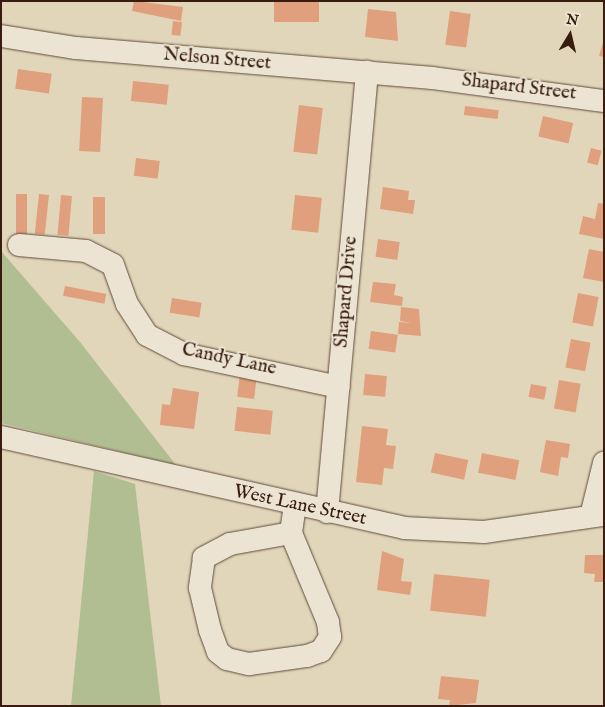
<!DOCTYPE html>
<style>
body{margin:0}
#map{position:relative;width:605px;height:707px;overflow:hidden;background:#e1d6ba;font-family:"IM FELL English",serif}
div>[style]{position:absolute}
.green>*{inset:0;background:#b1be91}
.building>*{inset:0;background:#e0a07e;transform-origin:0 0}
.roads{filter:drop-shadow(0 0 1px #624a3a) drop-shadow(0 0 1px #624a3a)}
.minor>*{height:22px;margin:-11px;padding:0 11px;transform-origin:11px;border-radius:11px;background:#ece4d2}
span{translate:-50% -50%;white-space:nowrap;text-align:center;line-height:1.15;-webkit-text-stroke:4px #ece4d2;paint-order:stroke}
.street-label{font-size:19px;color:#381c0f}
.frame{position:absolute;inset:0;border:2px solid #381c0f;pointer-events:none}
.north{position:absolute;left:545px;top:10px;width:50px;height:50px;-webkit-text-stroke:4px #ece4d2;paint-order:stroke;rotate:9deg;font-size:14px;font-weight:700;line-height:20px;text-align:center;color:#381c0f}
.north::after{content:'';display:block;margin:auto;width:18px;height:22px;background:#381c0f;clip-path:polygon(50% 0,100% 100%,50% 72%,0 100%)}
</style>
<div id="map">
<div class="green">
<div style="clip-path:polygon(1px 251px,80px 342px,176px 465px,1px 423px)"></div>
<div style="clip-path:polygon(94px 471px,135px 484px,161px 706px,71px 706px)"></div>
</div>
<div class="building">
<div style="clip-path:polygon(134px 1px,183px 7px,181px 21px,132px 11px)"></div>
<div style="left:274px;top:1px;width:45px;height:21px"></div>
<div style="clip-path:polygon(368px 9px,396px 12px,398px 41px,365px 37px)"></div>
<div style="left:450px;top:11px;width:21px;height:34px;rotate:8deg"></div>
<div style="left:173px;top:21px;width:9px;height:14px;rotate:6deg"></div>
<div style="clip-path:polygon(603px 42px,604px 42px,604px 57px,599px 56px)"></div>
<div style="left:18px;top:69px;width:34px;height:20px;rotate:8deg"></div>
<div style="left:133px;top:81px;width:36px;height:20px;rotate:6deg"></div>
<div style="left:82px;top:97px;width:21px;height:54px;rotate:3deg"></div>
<div style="left:299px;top:105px;width:24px;height:47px;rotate:7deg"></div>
<div style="left:465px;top:106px;width:34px;height:9px;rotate:7deg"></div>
<div style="left:543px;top:116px;width:31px;height:21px;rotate:13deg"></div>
<div style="left:591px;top:148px;width:11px;height:15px;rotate:15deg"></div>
<div style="left:136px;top:158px;width:24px;height:18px;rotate:7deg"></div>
<div style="clip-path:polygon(383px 187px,409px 191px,408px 200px,415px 200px,413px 214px,380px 209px)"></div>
<div style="left:16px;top:194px;width:11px;height:40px"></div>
<div style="left:39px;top:194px;width:10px;height:40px;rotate:6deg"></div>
<div style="left:61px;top:195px;width:11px;height:40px;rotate:5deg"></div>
<div style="left:295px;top:195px;width:27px;height:35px;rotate:6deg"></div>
<div style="left:93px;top:197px;width:12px;height:37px"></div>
<div style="clip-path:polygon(598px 203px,604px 204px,604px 239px,579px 234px,583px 216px,595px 219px)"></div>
<div style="left:378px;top:239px;width:22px;height:18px;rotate:8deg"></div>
<div style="clip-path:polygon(589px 249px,604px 252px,604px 282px,583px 278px)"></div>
<div style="clip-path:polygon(373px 282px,396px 284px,394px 295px,403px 297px,402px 306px,370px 302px)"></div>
<div style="left:65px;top:286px;width:42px;height:10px;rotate:11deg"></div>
<div style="left:578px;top:293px;width:21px;height:30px;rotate:11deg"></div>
<div style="left:172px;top:298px;width:30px;height:15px;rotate:9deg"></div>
<div style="clip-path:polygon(401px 307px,419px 309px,421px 336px,398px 334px,399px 322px,412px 323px,400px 321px)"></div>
<div style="left:371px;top:331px;width:27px;height:18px;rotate:8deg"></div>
<div style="left:571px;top:339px;width:20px;height:29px;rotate:11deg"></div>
<div style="left:240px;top:374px;width:17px;height:23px;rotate:7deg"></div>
<div style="left:365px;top:374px;width:22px;height:21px;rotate:5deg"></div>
<div style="left:559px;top:380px;width:22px;height:29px;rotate:10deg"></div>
<div style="left:531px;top:384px;width:16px;height:13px;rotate:11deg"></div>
<div style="clip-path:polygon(173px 388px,199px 392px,194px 429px,160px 425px,162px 404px,170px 405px)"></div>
<div style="left:237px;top:407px;width:36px;height:24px;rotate:6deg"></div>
<div style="clip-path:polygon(362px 426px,388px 429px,386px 445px,396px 446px,393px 469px,384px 468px,382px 485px,356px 482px)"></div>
<div style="clip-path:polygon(546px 440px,570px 444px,568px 458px,561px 457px,558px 476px,540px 472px)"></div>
<div style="left:435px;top:453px;width:34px;height:20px;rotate:12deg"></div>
<div style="left:482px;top:453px;width:38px;height:20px;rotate:11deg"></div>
<div style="clip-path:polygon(382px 551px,404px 559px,401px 581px,412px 582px,410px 595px,377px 590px)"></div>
<div style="clip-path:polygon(585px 555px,604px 555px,604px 582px,594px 582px,595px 574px,584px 573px)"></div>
<div style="left:434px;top:574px;width:56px;height:37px;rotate:6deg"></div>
<div style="clip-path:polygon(441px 676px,479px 680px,476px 703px,449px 706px,450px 700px,438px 699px)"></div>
</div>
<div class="roads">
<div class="minor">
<div style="left:1px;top:36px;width:76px;rotate:9.1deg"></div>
<div style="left:76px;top:48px;width:358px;rotate:4.8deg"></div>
<div style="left:433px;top:78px;width:173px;rotate:7.7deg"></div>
<div style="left:19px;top:245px;width:67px;rotate:5.1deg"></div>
<div style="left:86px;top:251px;width:30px;rotate:27deg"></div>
<div style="left:113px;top:265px;width:41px;rotate:70.3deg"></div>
<div style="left:127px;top:304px;width:37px;rotate:57deg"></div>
<div style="left:147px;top:335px;width:42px;rotate:27.2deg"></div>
<div style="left:184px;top:354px;width:158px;rotate:12deg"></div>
<div style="left:1px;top:437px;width:413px;rotate:12.7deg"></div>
<div style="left:404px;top:528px;width:80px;rotate:2.9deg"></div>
<div style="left:484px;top:532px;width:121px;rotate:-8.1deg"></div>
<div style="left:327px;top:512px;width:442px;rotate:-84.8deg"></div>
<div style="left:591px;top:516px;width:55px;rotate:-76.2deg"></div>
<div style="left:291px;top:533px;width:62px;rotate:169.8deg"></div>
<div style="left:230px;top:544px;width:30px;rotate:152deg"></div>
<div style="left:204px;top:558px;width:30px;rotate:98deg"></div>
<div style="left:200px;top:588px;width:43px;rotate:76.6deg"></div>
<div style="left:210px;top:630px;width:23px;rotate:70deg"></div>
<div style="left:218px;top:652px;width:11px;rotate:38deg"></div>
<div style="left:227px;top:659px;width:23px;rotate:13deg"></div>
<div style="left:249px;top:664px;width:59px;rotate:-7.9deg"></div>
<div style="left:307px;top:656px;width:15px;rotate:-20deg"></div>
<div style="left:321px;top:651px;width:17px;rotate:-57deg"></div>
<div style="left:330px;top:637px;width:15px;rotate:-98deg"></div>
<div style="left:328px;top:622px;width:96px;rotate:-112.6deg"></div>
<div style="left:291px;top:533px;width:28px;rotate:-82deg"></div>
</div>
</div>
<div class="street-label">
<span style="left:217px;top:60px;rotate:5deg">Nelson Street</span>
<span style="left:519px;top:88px;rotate:7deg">Shapard Street</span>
<span style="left:347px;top:292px;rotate:-85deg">Shapard Drive</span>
<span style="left:229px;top:360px;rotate:12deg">Candy Lane</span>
<span style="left:300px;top:506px;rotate:12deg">West Lane Street</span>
</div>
<div class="frame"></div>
<div class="north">N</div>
</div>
